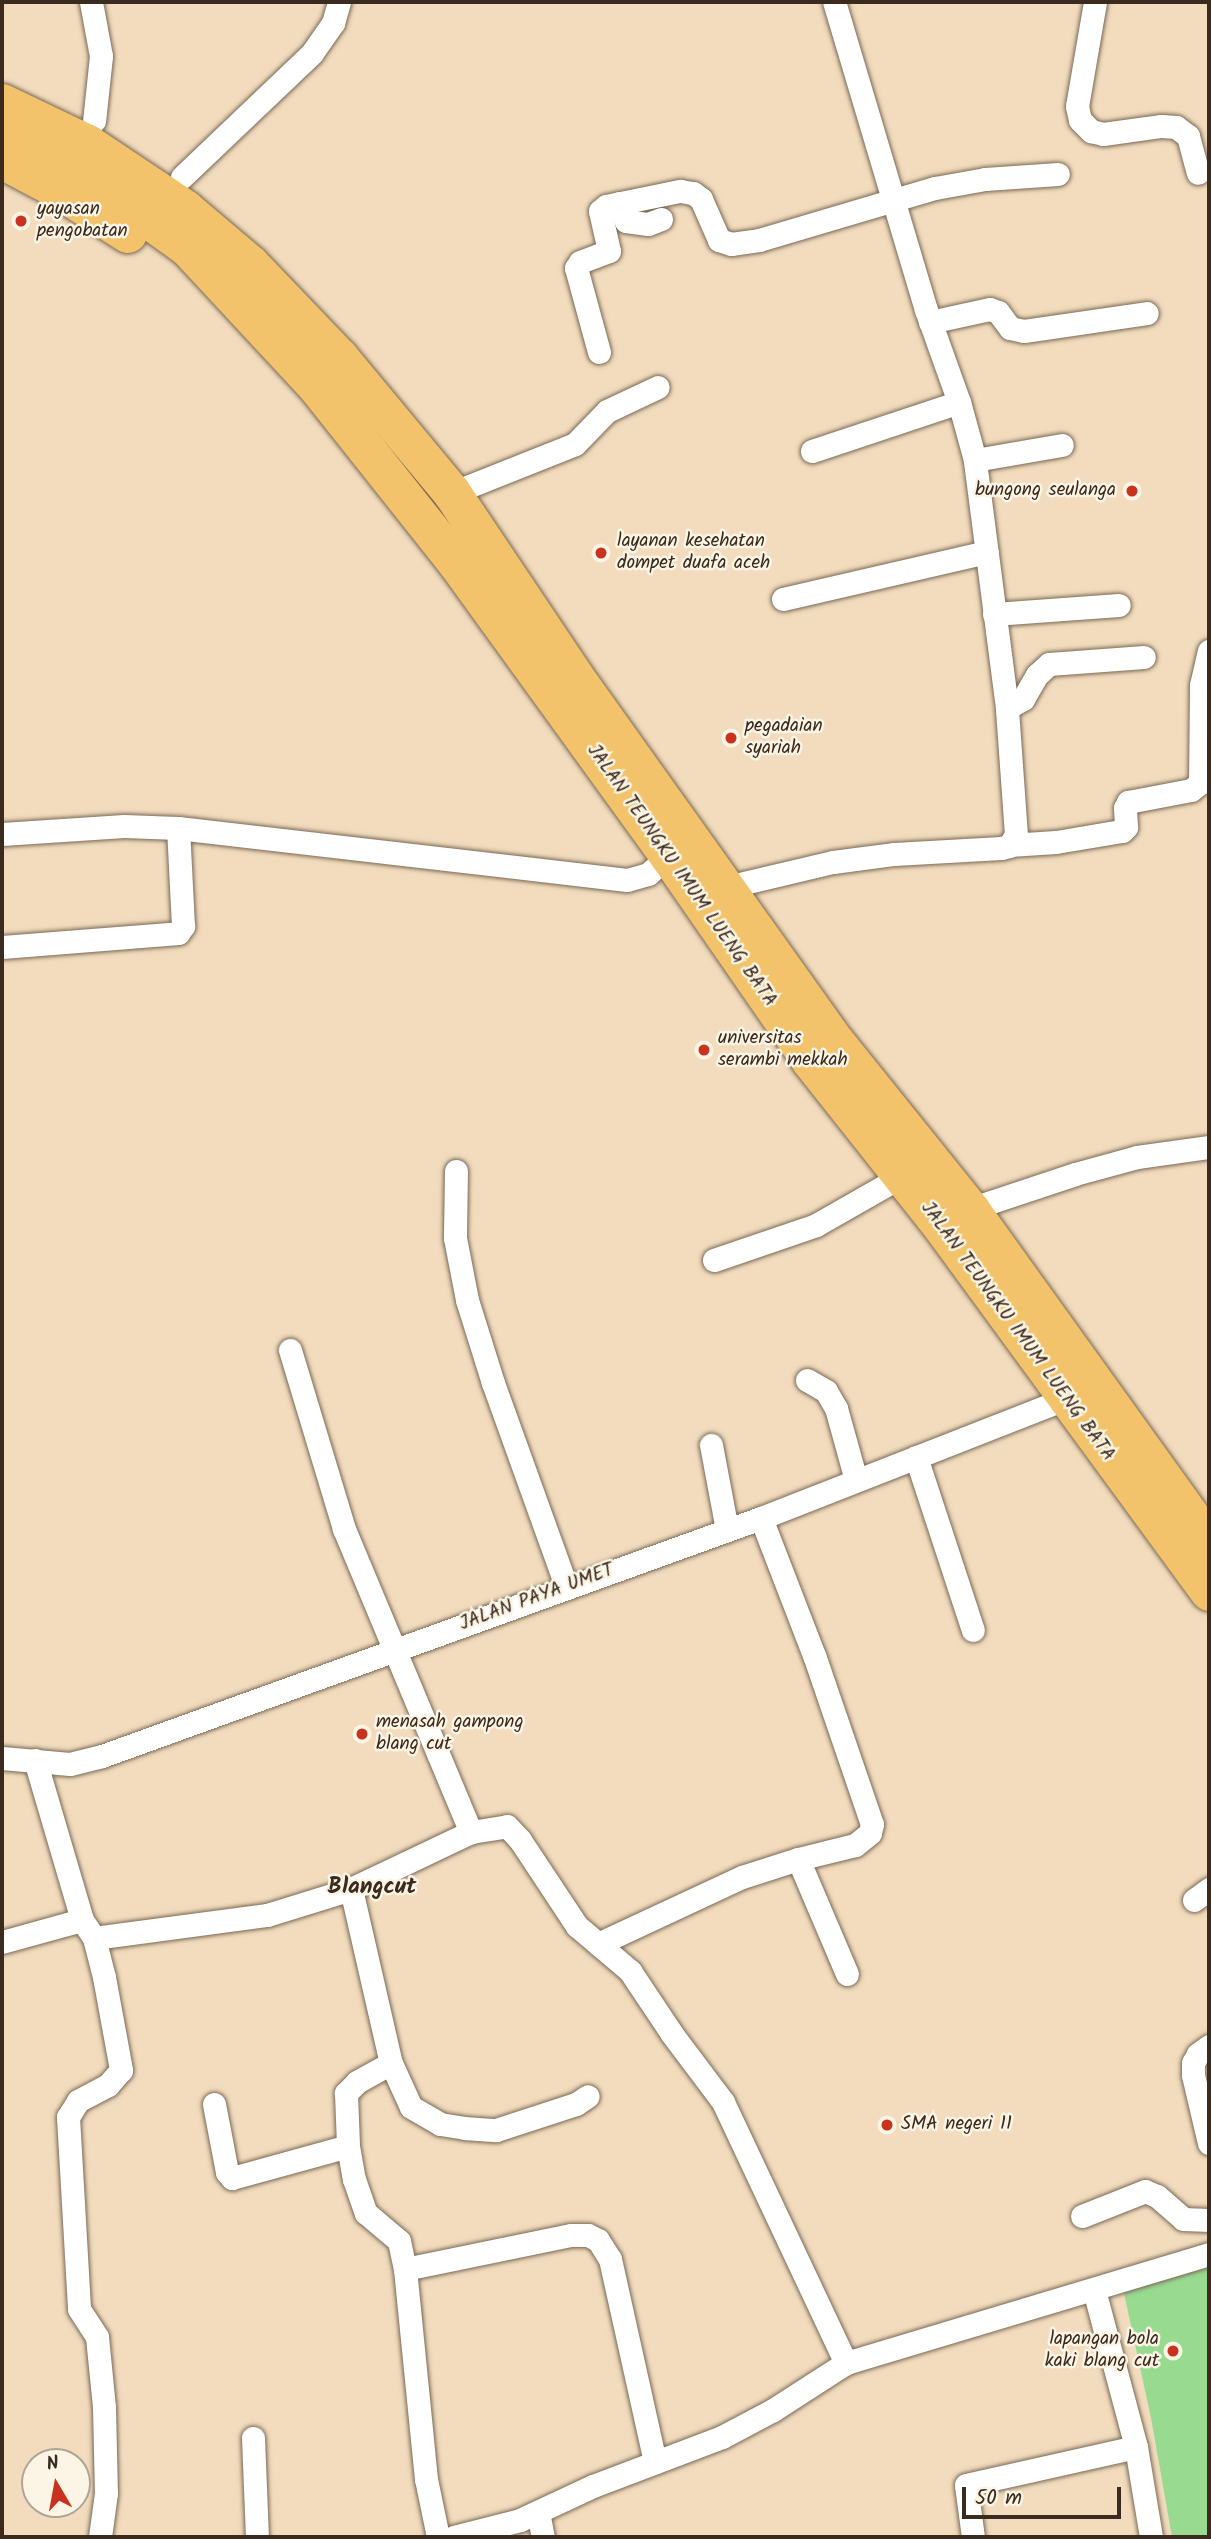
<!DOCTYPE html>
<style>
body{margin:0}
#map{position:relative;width:1211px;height:2539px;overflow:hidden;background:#f2dcbd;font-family:Kalam,sans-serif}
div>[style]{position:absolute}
.green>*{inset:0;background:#99da91}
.roads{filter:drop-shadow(0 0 2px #7b6856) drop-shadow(0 0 2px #7b6856)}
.minor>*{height:23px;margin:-11.5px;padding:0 11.5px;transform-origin:11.5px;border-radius:11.5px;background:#fff}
.trunk>*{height:38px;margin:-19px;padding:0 19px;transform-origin:19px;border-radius:19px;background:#f2c36a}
.dots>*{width:19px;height:19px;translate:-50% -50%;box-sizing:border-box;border:4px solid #fcf5e5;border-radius:50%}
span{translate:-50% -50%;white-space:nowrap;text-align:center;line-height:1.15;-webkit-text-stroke:5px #fcf5e5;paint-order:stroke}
.poi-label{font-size:19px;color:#3b2a1e}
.left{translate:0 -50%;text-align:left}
.right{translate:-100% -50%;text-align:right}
.street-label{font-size:19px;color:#3b2a1e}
.quarter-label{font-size:23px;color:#3b2a1e;font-weight:700}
.frame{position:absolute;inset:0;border:4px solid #3b2a1e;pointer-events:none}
.north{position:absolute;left:21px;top:2448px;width:70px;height:70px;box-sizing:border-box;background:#fcf5e5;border:2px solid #afa495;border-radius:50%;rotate:350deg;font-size:19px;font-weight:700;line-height:28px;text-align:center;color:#3b2a1e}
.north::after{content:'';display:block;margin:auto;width:24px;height:32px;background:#c8321e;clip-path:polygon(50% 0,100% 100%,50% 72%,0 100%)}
.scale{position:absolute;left:962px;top:2487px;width:159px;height:32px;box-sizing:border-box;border:4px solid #3b2a1e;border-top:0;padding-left:9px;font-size:21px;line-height:24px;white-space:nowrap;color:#3b2a1e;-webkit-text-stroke:5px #fcf5e5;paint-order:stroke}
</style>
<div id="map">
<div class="green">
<div style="clip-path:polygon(1209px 2262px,1209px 2537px,1172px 2537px,1151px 2418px,1122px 2284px)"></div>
</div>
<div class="roads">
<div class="minor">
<div style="left:91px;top:2px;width:55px;rotate:79.5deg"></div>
<div style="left:101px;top:56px;width:65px;rotate:96.1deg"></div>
<div style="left:1095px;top:2px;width:106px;rotate:99.8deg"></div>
<div style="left:1077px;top:106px;width:14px;rotate:78deg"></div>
<div style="left:1080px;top:120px;width:16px;rotate:45deg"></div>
<div style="left:1091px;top:131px;width:12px;rotate:14deg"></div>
<div style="left:1103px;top:134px;width:59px;rotate:-7.9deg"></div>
<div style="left:1161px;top:126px;width:15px;rotate:4deg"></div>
<div style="left:1176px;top:127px;width:15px;rotate:37deg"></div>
<div style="left:1188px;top:136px;width:38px;rotate:75deg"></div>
<div style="left:182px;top:177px;width:180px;rotate:-43.6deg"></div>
<div style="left:312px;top:53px;width:37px;rotate:-55deg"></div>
<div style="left:333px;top:23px;width:22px;rotate:-74deg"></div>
<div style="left:619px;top:203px;width:19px;rotate:69deg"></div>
<div style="left:626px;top:221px;width:22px;rotate:8deg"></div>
<div style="left:648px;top:224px;width:14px;rotate:-21deg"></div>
<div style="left:930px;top:322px;width:61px;rotate:-12.2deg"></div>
<div style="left:990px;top:309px;width:9px;rotate:21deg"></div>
<div style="left:998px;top:312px;width:20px;rotate:53deg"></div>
<div style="left:1010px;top:328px;width:14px;rotate:12deg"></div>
<div style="left:1024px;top:331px;width:124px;rotate:-8.3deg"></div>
<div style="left:599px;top:352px;width:87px;rotate:-105.3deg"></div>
<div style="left:576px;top:268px;width:7px;rotate:-56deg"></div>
<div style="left:580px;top:262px;width:31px;rotate:-21deg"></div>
<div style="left:609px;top:251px;width:41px;rotate:-102.7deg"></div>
<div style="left:600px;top:211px;width:8px;rotate:-40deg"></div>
<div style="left:606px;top:206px;width:76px;rotate:-11.5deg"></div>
<div style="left:680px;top:191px;width:13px;rotate:9deg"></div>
<div style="left:693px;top:193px;width:10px;rotate:37deg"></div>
<div style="left:701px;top:199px;width:45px;rotate:66.3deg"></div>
<div style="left:719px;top:240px;width:13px;rotate:18deg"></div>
<div style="left:731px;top:244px;width:28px;rotate:-8deg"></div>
<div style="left:759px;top:240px;width:184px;rotate:-16.5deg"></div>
<div style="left:935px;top:188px;width:51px;rotate:-10.2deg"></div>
<div style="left:985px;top:179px;width:73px;rotate:-3.9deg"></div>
<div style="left:812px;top:451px;width:155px;rotate:-18.4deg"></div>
<div style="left:975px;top:460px;width:88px;rotate:-9.8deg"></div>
<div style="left:452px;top:493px;width:132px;rotate:-21.7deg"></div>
<div style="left:575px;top:444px;width:46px;rotate:-45.9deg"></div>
<div style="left:607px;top:411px;width:56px;rotate:-25.2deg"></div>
<div style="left:783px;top:599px;width:209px;rotate:-13deg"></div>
<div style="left:994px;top:614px;width:125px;rotate:-4.1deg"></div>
<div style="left:1007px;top:708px;width:18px;rotate:-29deg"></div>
<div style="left:1023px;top:699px;width:28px;rotate:-60deg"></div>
<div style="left:1037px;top:675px;width:16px;rotate:-43deg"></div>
<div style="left:1049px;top:664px;width:95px;rotate:-4.2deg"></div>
<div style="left:2px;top:834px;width:122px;rotate:-3.8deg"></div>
<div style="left:124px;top:826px;width:54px;rotate:2.1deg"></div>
<div style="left:178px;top:828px;width:452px;rotate:6.6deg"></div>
<div style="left:627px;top:880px;width:22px;rotate:-16deg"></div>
<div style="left:648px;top:874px;width:28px;rotate:-41deg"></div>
<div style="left:1009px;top:845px;width:47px;rotate:-3.7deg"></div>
<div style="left:1056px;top:842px;width:67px;rotate:-9.5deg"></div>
<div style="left:1122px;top:831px;width:6px;rotate:-45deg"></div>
<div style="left:1126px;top:827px;width:19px;rotate:-93deg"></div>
<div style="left:1125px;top:808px;width:7px;rotate:-63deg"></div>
<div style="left:1128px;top:802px;width:64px;rotate:-10.8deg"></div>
<div style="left:1191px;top:790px;width:11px;rotate:-38deg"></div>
<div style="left:1200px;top:783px;width:98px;rotate:-89.4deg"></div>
<div style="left:1201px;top:685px;width:35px;rotate:-77deg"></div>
<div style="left:727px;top:887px;width:109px;rotate:-13.3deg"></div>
<div style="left:833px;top:862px;width:62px;rotate:-7.5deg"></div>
<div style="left:894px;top:854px;width:107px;rotate:-3.2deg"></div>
<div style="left:1001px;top:848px;width:8px;rotate:-14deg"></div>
<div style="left:1009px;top:846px;width:13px;rotate:-58deg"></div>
<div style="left:1016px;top:835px;width:127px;rotate:-94.1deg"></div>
<div style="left:1007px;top:708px;width:250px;rotate:-97.4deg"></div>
<div style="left:975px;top:460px;width:60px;rotate:-105.4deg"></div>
<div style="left:959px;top:402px;width:98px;rotate:-109.7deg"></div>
<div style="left:926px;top:310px;width:321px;rotate:-106.6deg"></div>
<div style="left:2px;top:947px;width:177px;rotate:-4.5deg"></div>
<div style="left:178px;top:933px;width:9px;rotate:-54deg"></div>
<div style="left:183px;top:926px;width:98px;rotate:-92.9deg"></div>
<div style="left:456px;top:1171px;width:67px;rotate:90.9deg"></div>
<div style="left:455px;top:1238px;width:63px;rotate:79deg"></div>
<div style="left:467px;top:1300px;width:87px;rotate:72.6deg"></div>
<div style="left:493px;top:1383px;width:218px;rotate:70.2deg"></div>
<div style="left:970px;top:1209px;width:111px;rotate:-18.4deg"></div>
<div style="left:1075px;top:1174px;width:64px;rotate:-15.3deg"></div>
<div style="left:1137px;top:1157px;width:73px;rotate:-7.9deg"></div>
<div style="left:714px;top:1260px;width:108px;rotate:-18.9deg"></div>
<div style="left:816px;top:1225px;width:99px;rotate:-29.7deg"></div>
<div style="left:290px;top:1350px;width:187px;rotate:73.2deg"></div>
<div style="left:344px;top:1529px;width:329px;rotate:67.3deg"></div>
<div style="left:807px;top:1380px;width:22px;rotate:30deg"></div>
<div style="left:826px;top:1391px;width:20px;rotate:60deg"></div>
<div style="left:836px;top:1408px;width:75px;rotate:74.5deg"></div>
<div style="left:711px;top:1445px;width:86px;rotate:79.3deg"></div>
<div style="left:916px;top:1457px;width:182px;rotate:71.8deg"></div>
<div style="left:761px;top:1518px;width:147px;rotate:68.9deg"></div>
<div style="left:814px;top:1655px;width:179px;rotate:71.1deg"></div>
<div style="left:872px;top:1824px;width:9px;rotate:103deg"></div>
<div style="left:870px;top:1833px;width:19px;rotate:141deg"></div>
<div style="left:855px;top:1845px;width:59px;rotate:166.2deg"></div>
<div style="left:2px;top:1758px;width:68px;rotate:5deg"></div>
<div style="left:70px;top:1764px;width:33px;rotate:-14deg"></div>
<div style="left:102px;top:1756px;width:701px;rotate:-19.86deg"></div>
<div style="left:761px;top:1518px;width:326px;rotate:-21.4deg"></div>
<div style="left:35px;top:1760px;width:167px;rotate:73.6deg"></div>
<div style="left:82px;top:1920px;width:22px;rotate:56deg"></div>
<div style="left:94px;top:1938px;width:40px;rotate:75.6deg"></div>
<div style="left:104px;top:1977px;width:95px;rotate:79.6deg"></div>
<div style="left:121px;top:2070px;width:20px;rotate:131deg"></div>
<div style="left:108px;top:2085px;width:34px;rotate:152deg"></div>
<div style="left:78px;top:2101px;width:19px;rotate:122deg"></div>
<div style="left:68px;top:2117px;width:192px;rotate:86.7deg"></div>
<div style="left:79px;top:2309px;width:33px;rotate:57deg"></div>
<div style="left:97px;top:2337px;width:70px;rotate:84.3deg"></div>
<div style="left:104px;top:2407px;width:86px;rotate:88.7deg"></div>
<div style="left:106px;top:2493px;width:44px;rotate:97.8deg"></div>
<div style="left:351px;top:1889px;width:179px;rotate:77.1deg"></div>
<div style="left:391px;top:2063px;width:39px;rotate:151deg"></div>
<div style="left:357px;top:2082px;width:16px;rotate:135deg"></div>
<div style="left:346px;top:2093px;width:53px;rotate:87.8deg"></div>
<div style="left:348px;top:2146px;width:34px;rotate:80deg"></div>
<div style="left:354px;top:2179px;width:36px;rotate:71deg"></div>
<div style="left:366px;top:2213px;width:43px;rotate:40.3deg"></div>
<div style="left:399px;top:2241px;width:29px;rotate:78deg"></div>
<div style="left:405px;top:2269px;width:211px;rotate:84.3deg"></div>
<div style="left:426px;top:2479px;width:59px;rotate:78.3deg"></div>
<div style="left:1194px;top:1900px;width:19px;rotate:-36deg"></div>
<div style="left:94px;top:1938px;width:175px;rotate:-7.6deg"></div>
<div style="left:267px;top:1915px;width:88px;rotate:-17.2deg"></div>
<div style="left:351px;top:1889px;width:133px;rotate:-25.4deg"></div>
<div style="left:471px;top:1832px;width:36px;rotate:-9deg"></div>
<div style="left:507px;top:1826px;width:19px;rotate:47deg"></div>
<div style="left:520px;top:1840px;width:103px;rotate:56.5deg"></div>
<div style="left:577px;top:1926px;width:70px;rotate:40.3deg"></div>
<div style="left:630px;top:1971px;width:76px;rotate:56.3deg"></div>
<div style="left:672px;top:2034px;width:85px;rotate:53.1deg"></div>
<div style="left:723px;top:2102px;width:289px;rotate:64.8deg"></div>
<div style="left:2px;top:1942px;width:83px;rotate:-15.4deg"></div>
<div style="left:598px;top:1944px;width:159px;rotate:-25deg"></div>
<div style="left:742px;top:1877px;width:59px;rotate:-17.8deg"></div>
<div style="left:798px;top:1859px;width:125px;rotate:66.9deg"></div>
<div style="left:1209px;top:2046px;width:14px;rotate:144deg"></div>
<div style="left:1198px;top:2054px;width:10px;rotate:119deg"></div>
<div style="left:1193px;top:2063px;width:12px;rotate:90deg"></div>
<div style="left:1193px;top:2075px;width:70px;rotate:76.8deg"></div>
<div style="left:391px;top:2063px;width:48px;rotate:65.6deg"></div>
<div style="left:411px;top:2107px;width:34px;rotate:30deg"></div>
<div style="left:440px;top:2124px;width:24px;rotate:9deg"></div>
<div style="left:464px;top:2128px;width:32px;rotate:4deg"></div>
<div style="left:496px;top:2130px;width:84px;rotate:-18deg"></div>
<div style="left:576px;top:2104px;width:14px;rotate:-34deg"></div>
<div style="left:214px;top:2104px;width:69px;rotate:79.2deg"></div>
<div style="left:227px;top:2172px;width:8px;rotate:50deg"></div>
<div style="left:232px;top:2178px;width:120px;rotate:-15.4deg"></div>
<div style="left:1082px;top:2216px;width:68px;rotate:-21.6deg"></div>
<div style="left:1145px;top:2191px;width:13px;rotate:23deg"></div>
<div style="left:1157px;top:2196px;width:35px;rotate:41deg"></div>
<div style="left:1183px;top:2219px;width:26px;rotate:2deg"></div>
<div style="left:405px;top:2269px;width:169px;rotate:-11.6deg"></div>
<div style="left:571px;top:2235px;width:17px"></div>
<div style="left:588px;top:2235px;width:11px;rotate:27deg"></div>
<div style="left:598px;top:2240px;width:22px;rotate:58deg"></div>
<div style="left:610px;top:2259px;width:208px;rotate:77.5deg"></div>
<div style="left:1094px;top:2290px;width:163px;rotate:75deg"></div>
<div style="left:1136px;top:2447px;width:91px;rotate:80.5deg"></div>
<div style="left:253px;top:2438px;width:99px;rotate:87.7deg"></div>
<div style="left:538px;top:2512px;width:25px;rotate:79deg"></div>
<div style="left:454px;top:2537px;width:68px;rotate:-14.4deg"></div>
<div style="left:520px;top:2520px;width:81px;rotate:-25deg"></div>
<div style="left:593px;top:2486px;width:138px;rotate:-20.8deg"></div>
<div style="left:722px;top:2437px;width:58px;rotate:-27.9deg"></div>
<div style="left:773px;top:2410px;width:87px;rotate:-32.8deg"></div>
<div style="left:846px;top:2363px;width:379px;rotate:-16.7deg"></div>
<div style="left:973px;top:2537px;width:52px;rotate:-97.7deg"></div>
<div style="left:966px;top:2485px;width:174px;rotate:-12.6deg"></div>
</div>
<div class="trunk">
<div style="left:2px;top:103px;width:95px;rotate:25.5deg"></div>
<div style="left:88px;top:144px;width:117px;rotate:33.8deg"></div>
<div style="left:185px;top:209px;width:87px;rotate:40.3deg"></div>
<div style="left:251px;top:265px;width:129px;rotate:46.3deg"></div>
<div style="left:340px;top:358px;width:175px;rotate:50.3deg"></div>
<div style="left:452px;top:493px;width:218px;rotate:56.2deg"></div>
<div style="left:573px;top:674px;width:456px;rotate:54.5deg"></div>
<div style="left:838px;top:1045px;width:211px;rotate:51.2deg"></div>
<div style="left:970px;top:1209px;width:409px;rotate:54.3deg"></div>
<div style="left:2px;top:132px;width:47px;rotate:23.8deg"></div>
<div style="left:45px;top:151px;width:55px;rotate:30.8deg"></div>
<div style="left:92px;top:179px;width:118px;rotate:35.7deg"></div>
<div style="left:188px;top:248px;width:191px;rotate:47.1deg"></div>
<div style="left:318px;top:388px;width:227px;rotate:51.6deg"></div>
<div style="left:459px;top:566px;width:358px;rotate:54.1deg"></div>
<div style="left:669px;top:856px;width:248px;rotate:55.3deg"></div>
<div style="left:810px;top:1060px;width:214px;rotate:51.6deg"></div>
<div style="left:943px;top:1228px;width:451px;rotate:53.8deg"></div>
<div style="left:2px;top:160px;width:62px;rotate:27.8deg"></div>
<div style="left:57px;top:189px;width:84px;rotate:32.4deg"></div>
</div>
</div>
<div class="dots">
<div style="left:21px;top:221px;background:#c8321e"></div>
<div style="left:1132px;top:491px;background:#c8321e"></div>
<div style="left:601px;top:553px;background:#c8321e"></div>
<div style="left:731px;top:738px;background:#c8321e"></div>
<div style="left:704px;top:1050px;background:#c8321e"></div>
<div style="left:362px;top:1734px;background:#c8321e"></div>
<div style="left:887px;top:2125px;background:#c8321e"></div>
<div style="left:1173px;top:2351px;background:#c8321e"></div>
</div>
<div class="poi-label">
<span class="left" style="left:37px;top:221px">yayasan<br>pengobatan</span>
<span class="right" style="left:1116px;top:491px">bungong seulanga</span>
<span class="left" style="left:617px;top:553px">layanan kesehatan<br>dompet duafa aceh</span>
<span class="left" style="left:745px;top:738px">pegadaian<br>syariah</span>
<span class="left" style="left:718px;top:1050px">universitas<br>serambi mekkah</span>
<span class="left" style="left:376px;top:1734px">menasah gampong<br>blang cut</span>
<span class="left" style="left:901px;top:2125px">SMA negeri 11</span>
<span class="right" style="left:1159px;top:2351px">lapangan bola<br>kaki blang cut</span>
</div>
<div class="street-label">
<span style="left:681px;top:876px;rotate:55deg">JALAN TEUNGKU IMUM LUENG BATA</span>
<span style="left:1017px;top:1332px;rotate:54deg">JALAN TEUNGKU IMUM LUENG BATA</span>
<span style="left:537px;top:1598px;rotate:-20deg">JALAN PAYA UMET</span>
</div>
<div class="quarter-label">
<span style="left:372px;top:1887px">Blangcut</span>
</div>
<div class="frame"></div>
<div class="north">N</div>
<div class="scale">50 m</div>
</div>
